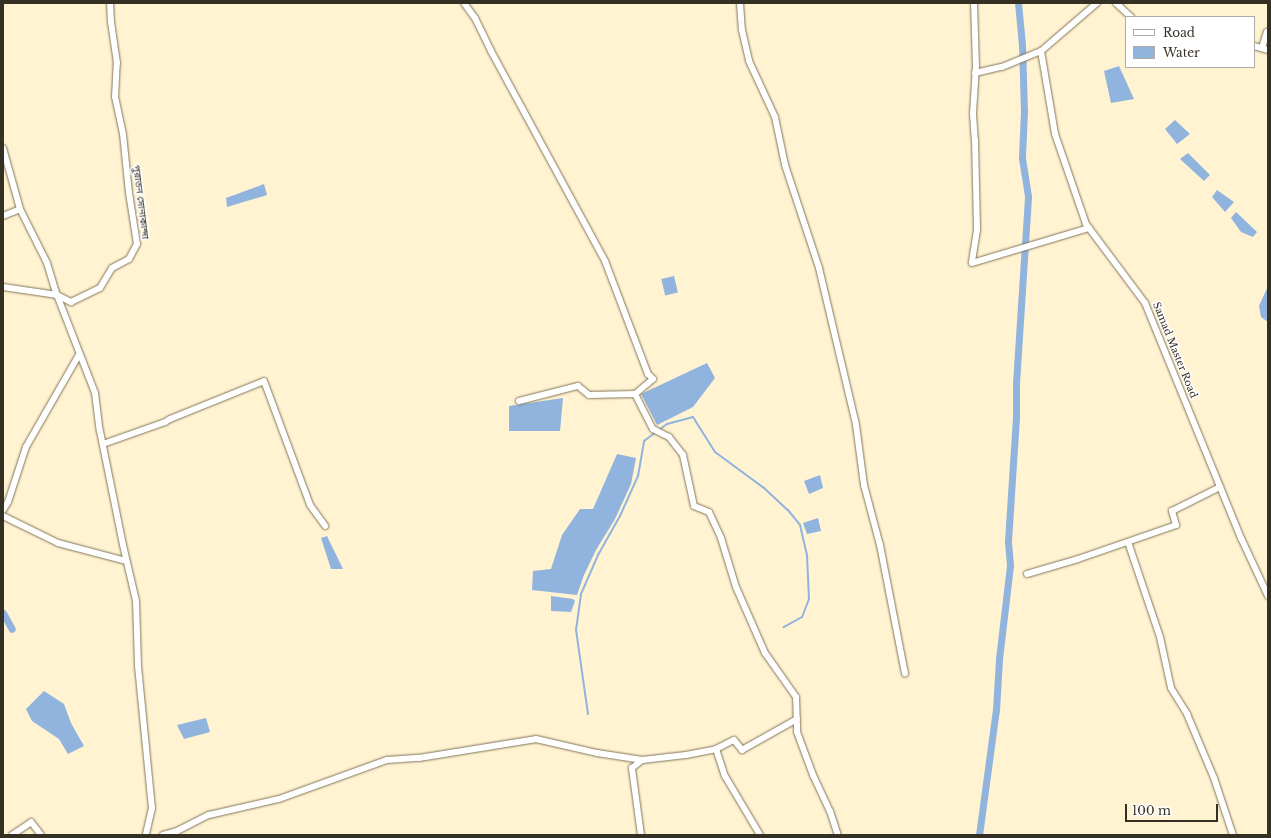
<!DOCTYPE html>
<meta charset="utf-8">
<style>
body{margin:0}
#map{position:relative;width:1271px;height:838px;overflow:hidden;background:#fff3d2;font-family:"Libre Baskerville","Noto Sans Bengali",serif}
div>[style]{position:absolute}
.water>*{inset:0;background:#90b4dd;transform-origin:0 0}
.stream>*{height:2px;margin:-1px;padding:0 1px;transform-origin:1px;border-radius:1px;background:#90b4dd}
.canal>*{height:7px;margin:-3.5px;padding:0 3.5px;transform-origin:3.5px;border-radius:3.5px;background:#90b4dd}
.roads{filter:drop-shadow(0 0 1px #807558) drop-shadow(0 0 1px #807558)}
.minor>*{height:6px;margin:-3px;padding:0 3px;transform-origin:3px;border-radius:3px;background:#fff}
span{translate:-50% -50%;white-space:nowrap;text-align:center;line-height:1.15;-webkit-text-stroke:3px #fff;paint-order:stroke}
.street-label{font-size:10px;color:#353024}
.frame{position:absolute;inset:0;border:4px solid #353024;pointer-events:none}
.legend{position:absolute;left:1125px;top:16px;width:130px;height:52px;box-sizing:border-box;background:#fff;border:1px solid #aeaca7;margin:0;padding:5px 7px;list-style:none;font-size:12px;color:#353024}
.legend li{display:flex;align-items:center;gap:8px;height:20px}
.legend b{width:20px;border:1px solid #aeaca7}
.scale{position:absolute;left:1125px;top:804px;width:93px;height:18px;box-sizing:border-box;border:2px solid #353024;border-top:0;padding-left:5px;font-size:12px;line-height:14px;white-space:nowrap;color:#353024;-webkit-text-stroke:3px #fff;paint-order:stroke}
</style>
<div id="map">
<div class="water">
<div style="clip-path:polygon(1119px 66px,1134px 99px,1111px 103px,1104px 71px)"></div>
<div style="clip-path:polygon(1175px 120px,1190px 134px,1177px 144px,1165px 129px)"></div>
<div style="clip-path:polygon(1188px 153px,1210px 175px,1204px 181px,1180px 159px)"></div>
<div style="clip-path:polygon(264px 184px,267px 195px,227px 207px,226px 198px)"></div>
<div style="clip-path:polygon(1217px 190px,1234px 202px,1225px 212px,1212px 197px)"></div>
<div style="clip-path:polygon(1236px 212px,1257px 232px,1253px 237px,1241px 232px,1231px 218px)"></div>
<div style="left:674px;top:276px;width:17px;height:13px;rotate:77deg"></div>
<div style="clip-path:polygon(1268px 286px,1268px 322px,1261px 317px,1259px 306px)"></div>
<div style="clip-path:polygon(707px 363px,715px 378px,693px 407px,657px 425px,641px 394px)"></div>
<div style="clip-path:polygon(563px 398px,560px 431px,509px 431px,509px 406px)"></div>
<div style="clip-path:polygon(617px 454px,636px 458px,631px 484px,615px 519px,596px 550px,584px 575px,577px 595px,532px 590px,533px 571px,551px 569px,562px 535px,580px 509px,593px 509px)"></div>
<div style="clip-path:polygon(820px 475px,823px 488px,809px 494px,804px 481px)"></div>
<div style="clip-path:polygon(818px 518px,821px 531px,807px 534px,803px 523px)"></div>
<div style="clip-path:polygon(327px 536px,343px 569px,331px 569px,321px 538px)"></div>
<div style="clip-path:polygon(551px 596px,573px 599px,575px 601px,571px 612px,551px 611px)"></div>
<div style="clip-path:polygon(44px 691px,64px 704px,71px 723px,84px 746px,68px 754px,59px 739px,32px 721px,26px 709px)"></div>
<div style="clip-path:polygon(206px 718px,210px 732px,184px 739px,177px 725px)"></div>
</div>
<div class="stream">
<div style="left:659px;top:430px;width:10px;rotate:-37deg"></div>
<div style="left:667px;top:424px;width:27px;rotate:-15deg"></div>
<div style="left:693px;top:417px;width:41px;rotate:57.8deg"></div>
<div style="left:715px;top:452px;width:61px;rotate:36.3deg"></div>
<div style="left:764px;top:488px;width:33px;rotate:43deg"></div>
<div style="left:788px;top:510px;width:19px;rotate:51deg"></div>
<div style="left:800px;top:525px;width:31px;rotate:77deg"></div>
<div style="left:807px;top:555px;width:44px;rotate:87.4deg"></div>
<div style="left:809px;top:599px;width:19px;rotate:111deg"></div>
<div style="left:802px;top:617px;width:21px;rotate:151deg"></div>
<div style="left:588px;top:714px;width:85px;rotate:-98.1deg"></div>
<div style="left:576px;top:630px;width:36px;rotate:-82deg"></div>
<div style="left:581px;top:594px;width:43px;rotate:-66.4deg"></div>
<div style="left:598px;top:555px;width:45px;rotate:-60.6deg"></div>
<div style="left:620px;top:516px;width:44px;rotate:-65.8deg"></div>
<div style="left:638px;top:476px;width:36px;rotate:-80deg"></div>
<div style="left:644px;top:441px;width:15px;rotate:-37deg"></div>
</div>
<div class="canal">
<div style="left:3px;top:613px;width:18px;rotate:61deg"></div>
<div style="left:979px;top:835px;width:126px;rotate:-82.3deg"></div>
<div style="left:996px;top:710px;width:51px;rotate:-86.6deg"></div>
<div style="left:999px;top:659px;width:95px;rotate:-83.3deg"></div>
<div style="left:1010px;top:565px;width:24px;rotate:-95deg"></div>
<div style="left:1008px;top:541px;width:123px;rotate:-86.3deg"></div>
<div style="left:1016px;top:418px;width:35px;rotate:-90deg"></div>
<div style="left:1016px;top:383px;width:187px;rotate:-86.3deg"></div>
<div style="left:1028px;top:196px;width:39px;rotate:-99deg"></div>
<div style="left:1022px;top:157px;width:45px;rotate:-87.5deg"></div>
<div style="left:1024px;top:112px;width:67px;rotate:-91.7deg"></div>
<div style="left:1022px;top:45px;width:42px;rotate:-95.4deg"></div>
</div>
<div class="roads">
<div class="minor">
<div style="left:464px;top:3px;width:19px;rotate:54deg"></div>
<div style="left:475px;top:18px;width:37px;rotate:64deg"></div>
<div style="left:491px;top:51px;width:239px;rotate:61.5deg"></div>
<div style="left:605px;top:261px;width:121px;rotate:69.2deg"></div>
<div style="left:648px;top:374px;width:7px;rotate:45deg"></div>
<div style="left:653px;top:379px;width:23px;rotate:140deg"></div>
<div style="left:740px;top:3px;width:27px;rotate:86deg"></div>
<div style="left:742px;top:30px;width:32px;rotate:77deg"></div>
<div style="left:749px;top:61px;width:62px;rotate:65.1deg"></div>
<div style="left:775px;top:117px;width:49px;rotate:78.2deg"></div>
<div style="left:785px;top:165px;width:108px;rotate:71.7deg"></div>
<div style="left:819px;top:268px;width:161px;rotate:76.7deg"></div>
<div style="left:856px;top:425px;width:61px;rotate:82.4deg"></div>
<div style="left:864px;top:485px;width:62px;rotate:75.1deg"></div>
<div style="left:880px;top:545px;width:131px;rotate:79deg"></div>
<div style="left:974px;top:3px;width:63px;rotate:88.2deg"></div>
<div style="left:976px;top:66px;width:48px;rotate:93.6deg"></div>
<div style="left:973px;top:114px;width:26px;rotate:86deg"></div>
<div style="left:975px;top:140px;width:90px;rotate:88.7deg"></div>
<div style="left:977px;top:230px;width:33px;rotate:99deg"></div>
<div style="left:972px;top:263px;width:122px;rotate:-16.7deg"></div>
<div style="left:1097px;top:3px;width:74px;rotate:139.4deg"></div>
<div style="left:1041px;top:51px;width:84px;rotate:80.4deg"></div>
<div style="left:1055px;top:134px;width:95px;rotate:71deg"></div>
<div style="left:1086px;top:224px;width:99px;rotate:53.2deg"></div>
<div style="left:1145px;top:303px;width:254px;rotate:67.8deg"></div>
<div style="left:1241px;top:538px;width:64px;rotate:65deg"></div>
<div style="left:1116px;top:3px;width:21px;rotate:43deg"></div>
<div style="left:1254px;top:46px;width:15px;rotate:16deg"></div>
<div style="left:1262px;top:48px;width:17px;rotate:-73deg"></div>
<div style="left:975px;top:73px;width:28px;rotate:-13deg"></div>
<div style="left:1002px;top:67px;width:42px;rotate:-22.3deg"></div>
<div style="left:3px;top:148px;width:63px;rotate:74.4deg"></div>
<div style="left:20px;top:209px;width:60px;rotate:63.4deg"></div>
<div style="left:47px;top:263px;width:34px;rotate:73deg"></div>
<div style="left:57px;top:295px;width:105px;rotate:68.8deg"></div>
<div style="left:95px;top:393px;width:38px;rotate:83deg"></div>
<div style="left:100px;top:431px;width:116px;rotate:78.6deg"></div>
<div style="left:123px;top:545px;width:57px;rotate:76.9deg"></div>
<div style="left:136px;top:601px;width:65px;rotate:88.2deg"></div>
<div style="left:138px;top:666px;width:143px;rotate:84.4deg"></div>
<div style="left:152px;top:808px;width:28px;rotate:103deg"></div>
<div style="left:3px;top:216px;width:18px;rotate:-22deg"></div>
<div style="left:3px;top:287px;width:55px;rotate:8.4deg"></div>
<div style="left:57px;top:295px;width:16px;rotate:27deg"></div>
<div style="left:71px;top:302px;width:32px;rotate:-26deg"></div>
<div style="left:100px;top:288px;width:23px;rotate:-59deg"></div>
<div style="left:112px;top:268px;width:19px;rotate:-28deg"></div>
<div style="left:129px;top:259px;width:17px;rotate:-62deg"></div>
<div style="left:137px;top:244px;width:52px;rotate:-98.9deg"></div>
<div style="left:129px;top:193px;width:59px;rotate:-95.8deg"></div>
<div style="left:123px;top:134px;width:38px;rotate:-102deg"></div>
<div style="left:115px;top:97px;width:34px;rotate:-87deg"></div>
<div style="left:117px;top:63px;width:41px;rotate:-98.3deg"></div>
<div style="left:111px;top:22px;width:19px;rotate:-93deg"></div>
<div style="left:519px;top:401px;width:61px;rotate:-14.3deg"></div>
<div style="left:578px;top:386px;width:14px;rotate:39deg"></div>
<div style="left:589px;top:395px;width:46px;rotate:-1.2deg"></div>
<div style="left:635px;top:394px;width:39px;rotate:63deg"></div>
<div style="left:653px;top:429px;width:18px;rotate:27deg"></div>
<div style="left:669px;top:437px;width:23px;rotate:52deg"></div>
<div style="left:683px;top:455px;width:52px;rotate:77.8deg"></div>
<div style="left:694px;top:506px;width:16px;rotate:22deg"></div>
<div style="left:709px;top:512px;width:29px;rotate:65deg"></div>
<div style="left:721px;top:538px;width:51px;rotate:73deg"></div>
<div style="left:736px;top:587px;width:72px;rotate:66.3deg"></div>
<div style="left:765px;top:653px;width:54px;rotate:54.8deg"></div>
<div style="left:796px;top:697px;width:35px;rotate:88deg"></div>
<div style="left:797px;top:732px;width:46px;rotate:69.6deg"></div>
<div style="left:813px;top:775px;width:40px;rotate:65deg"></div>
<div style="left:830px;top:811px;width:25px;rotate:72deg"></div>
<div style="left:103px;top:444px;width:66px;rotate:-19.5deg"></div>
<div style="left:165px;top:422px;width:6px;rotate:-31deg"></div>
<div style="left:170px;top:419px;width:101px;rotate:-22deg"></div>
<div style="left:264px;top:381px;width:132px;rotate:69.6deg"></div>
<div style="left:310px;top:505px;width:26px;rotate:54deg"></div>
<div style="left:3px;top:510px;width:9px;rotate:-58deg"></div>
<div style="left:8px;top:502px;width:58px;rotate:-71.9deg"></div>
<div style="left:26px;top:447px;width:106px;rotate:-60.1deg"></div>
<div style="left:3px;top:516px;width:61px;rotate:26.1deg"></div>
<div style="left:58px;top:543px;width:70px;rotate:14.8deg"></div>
<div style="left:1128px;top:542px;width:100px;rotate:71.4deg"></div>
<div style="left:1160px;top:637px;width:52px;rotate:77.8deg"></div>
<div style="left:1171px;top:688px;width:31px;rotate:58deg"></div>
<div style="left:1187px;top:714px;width:69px;rotate:67.1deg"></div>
<div style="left:1214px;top:778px;width:60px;rotate:71.6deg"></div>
<div style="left:1027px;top:574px;width:53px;rotate:-16.4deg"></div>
<div style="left:1078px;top:559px;width:104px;rotate:-19.1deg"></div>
<div style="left:1176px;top:525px;width:15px;rotate:-106deg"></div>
<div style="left:1172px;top:511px;width:54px;rotate:-26.6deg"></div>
<div style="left:716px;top:749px;width:28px;rotate:72deg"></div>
<div style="left:725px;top:776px;width:69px;rotate:59.3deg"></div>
<div style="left:12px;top:835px;width:23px;rotate:-34deg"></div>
<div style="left:31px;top:822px;width:16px;rotate:52deg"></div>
<div style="left:163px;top:835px;width:15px;rotate:-16deg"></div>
<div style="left:177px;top:831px;width:36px;rotate:-27deg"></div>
<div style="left:209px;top:815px;width:72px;rotate:-12.9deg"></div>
<div style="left:279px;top:799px;width:115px;rotate:-19.9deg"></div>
<div style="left:387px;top:760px;width:32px;rotate:-4deg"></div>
<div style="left:419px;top:758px;width:119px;rotate:-9.2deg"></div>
<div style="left:536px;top:739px;width:63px;rotate:12.9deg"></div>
<div style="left:597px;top:753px;width:46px;rotate:8.8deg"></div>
<div style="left:642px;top:760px;width:44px;rotate:-6.5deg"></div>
<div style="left:686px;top:755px;width:31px;rotate:-11deg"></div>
<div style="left:716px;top:749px;width:20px;rotate:-27deg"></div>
<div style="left:734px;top:740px;width:13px;rotate:51deg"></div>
<div style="left:742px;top:750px;width:63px;rotate:-29.4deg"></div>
<div style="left:641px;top:835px;width:68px;rotate:-97.7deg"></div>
<div style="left:632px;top:768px;width:13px;rotate:-39deg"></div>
</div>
</div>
<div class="street-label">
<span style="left:141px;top:202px;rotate:83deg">পুরাতন সোনাকান্দা</span>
<span style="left:1175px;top:350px;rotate:68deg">Samad Master Road</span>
</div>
<div class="frame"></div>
<ul class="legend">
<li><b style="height:5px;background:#fff"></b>Road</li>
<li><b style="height:11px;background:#90b4dd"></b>Water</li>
</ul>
<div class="scale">100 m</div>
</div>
